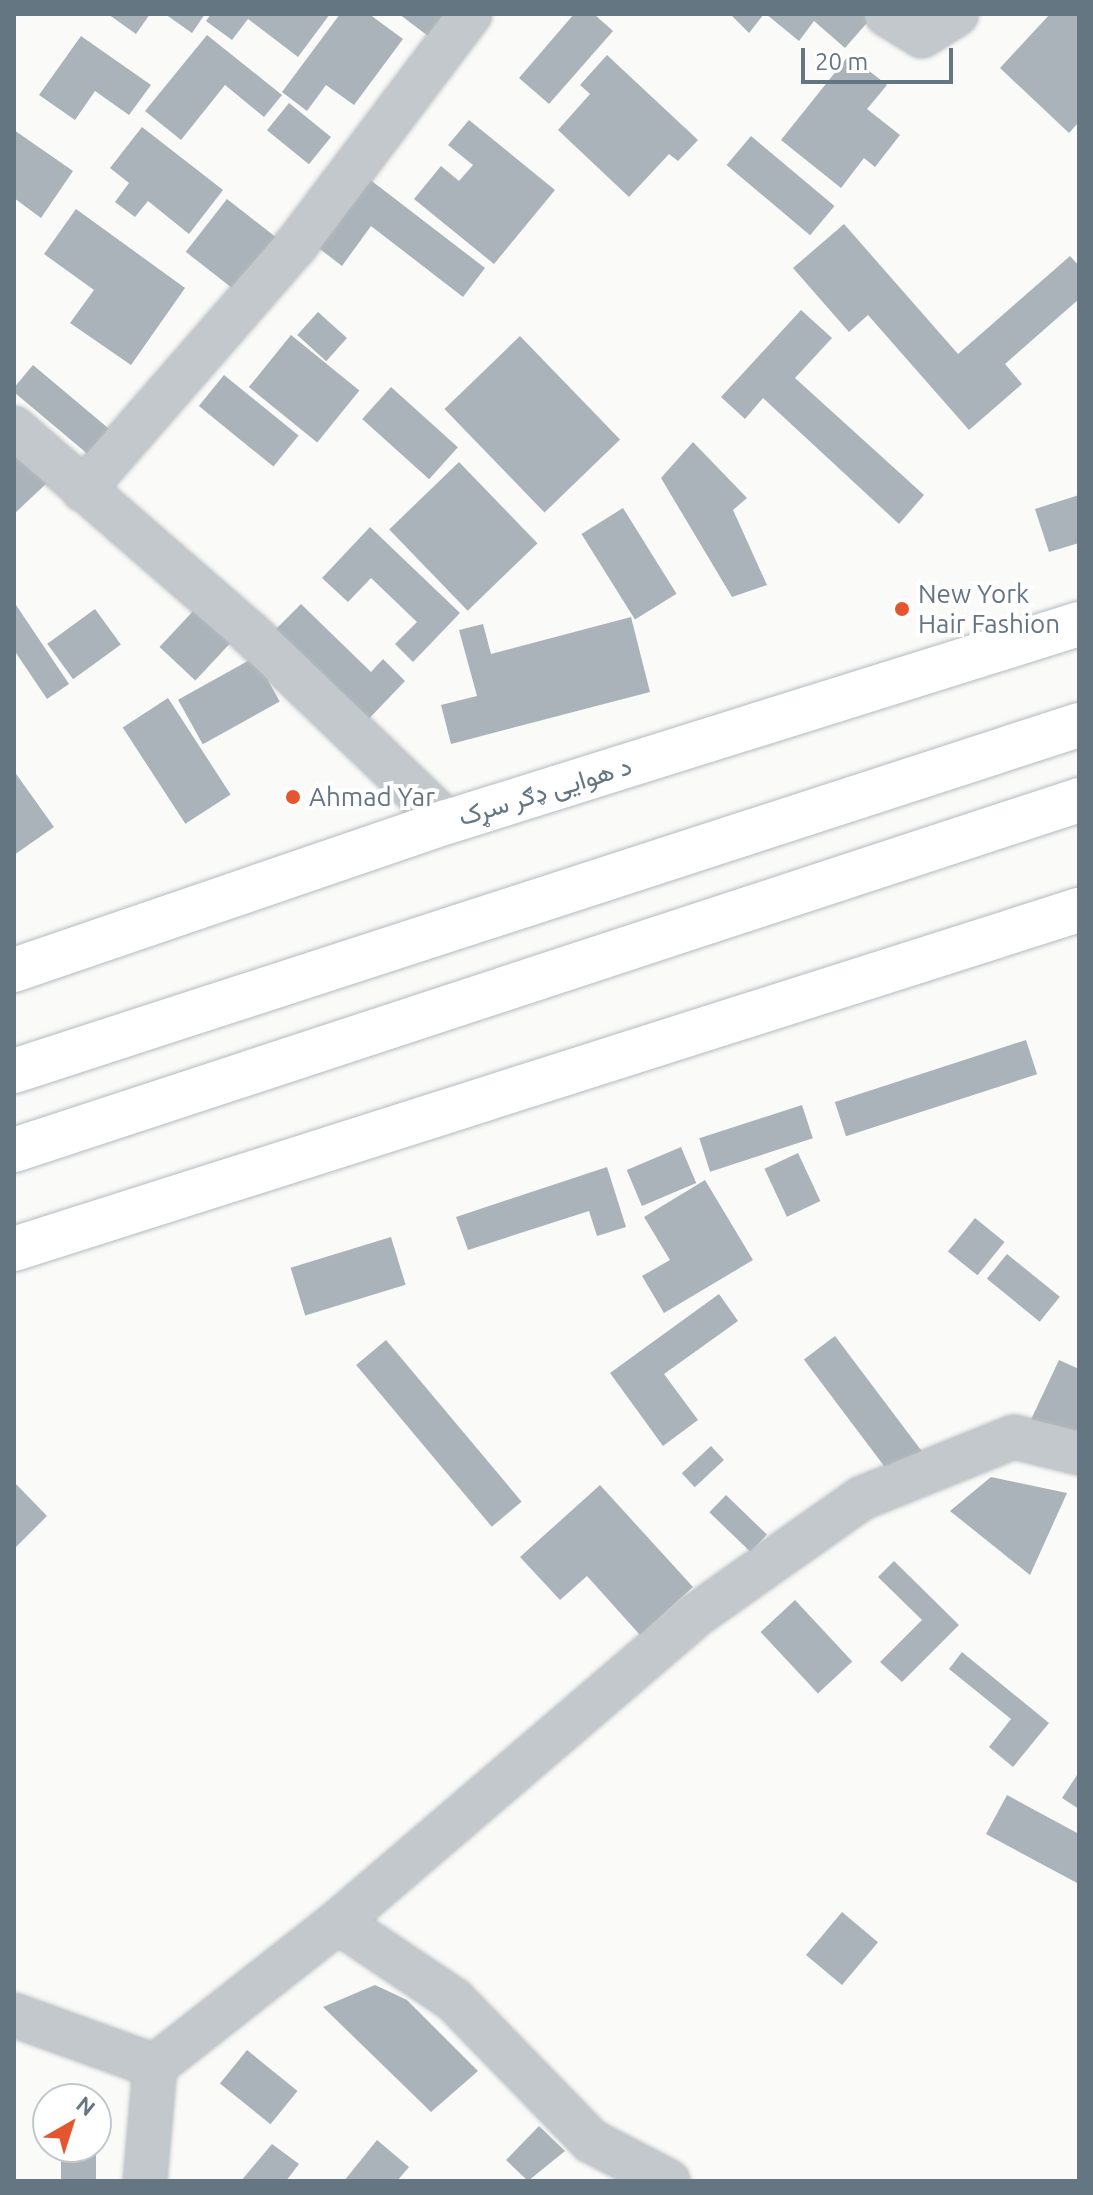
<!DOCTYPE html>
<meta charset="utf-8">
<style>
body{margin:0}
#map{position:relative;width:1093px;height:2195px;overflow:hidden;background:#fafaf8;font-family:Ubuntu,Vazirmatn,sans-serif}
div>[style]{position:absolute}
.building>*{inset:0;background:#aab3b9;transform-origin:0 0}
.roads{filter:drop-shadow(0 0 2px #b3babf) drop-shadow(0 0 2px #b3babf)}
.street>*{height:42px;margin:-21px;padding:0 21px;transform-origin:21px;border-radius:21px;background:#c3c8cc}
.secondary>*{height:44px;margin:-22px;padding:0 22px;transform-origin:22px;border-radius:22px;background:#fff}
.primary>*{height:44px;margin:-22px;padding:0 22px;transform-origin:22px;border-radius:22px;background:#fff}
.dots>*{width:22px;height:22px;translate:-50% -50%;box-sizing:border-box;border:4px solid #fff;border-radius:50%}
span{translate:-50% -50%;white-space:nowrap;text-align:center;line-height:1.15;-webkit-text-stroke:8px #fff;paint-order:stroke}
.poi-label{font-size:26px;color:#657683}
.left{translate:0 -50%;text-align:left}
.street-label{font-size:26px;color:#657683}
.frame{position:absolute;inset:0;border:16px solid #657683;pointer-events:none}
.north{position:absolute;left:32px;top:2083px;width:80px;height:80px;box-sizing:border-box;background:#fff;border:2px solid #c1c8cd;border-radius:50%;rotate:39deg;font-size:22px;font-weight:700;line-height:32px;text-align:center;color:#657683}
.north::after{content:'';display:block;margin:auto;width:28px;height:36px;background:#e4572e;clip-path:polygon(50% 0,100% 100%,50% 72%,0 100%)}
.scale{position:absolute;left:801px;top:48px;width:152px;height:36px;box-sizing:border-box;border:4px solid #657683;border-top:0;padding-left:10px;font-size:24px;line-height:28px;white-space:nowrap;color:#657683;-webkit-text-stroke:6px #fff;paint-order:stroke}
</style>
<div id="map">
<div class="building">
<div style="clip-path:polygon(108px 14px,150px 14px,136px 34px)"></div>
<div style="clip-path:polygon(165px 14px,205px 14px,192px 33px)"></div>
<div style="clip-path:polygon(211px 14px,330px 14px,298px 57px,248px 19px,232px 40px,206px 21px)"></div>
<div style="clip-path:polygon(340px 14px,369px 14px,403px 39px,354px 105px,326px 85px,307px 111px,282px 92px)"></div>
<div style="clip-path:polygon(399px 14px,457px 14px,436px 42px)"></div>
<div style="clip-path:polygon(574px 14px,594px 14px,613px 31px,549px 104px,519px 78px)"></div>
<div style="clip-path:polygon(730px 14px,764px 14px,749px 33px)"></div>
<div style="clip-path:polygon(766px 14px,869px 14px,872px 17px,845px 48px,814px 21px,799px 41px)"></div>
<div style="clip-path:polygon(1050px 14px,1079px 14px,1079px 122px,1069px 133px,1000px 68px)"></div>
<div style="clip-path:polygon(207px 35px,282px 95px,264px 117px,225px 85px,181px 140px,145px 111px)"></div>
<div style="clip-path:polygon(81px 36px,151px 85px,129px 115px,95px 91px,75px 120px,39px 95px)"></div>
<div style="clip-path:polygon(607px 55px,698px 140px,678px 161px,669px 154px,629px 197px,558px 130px,590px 94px,580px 85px)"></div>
<div style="clip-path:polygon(849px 55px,887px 85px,867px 109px,900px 135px,875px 167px,864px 158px,841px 188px,781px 140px)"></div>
<div style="left:289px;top:103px;width:54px;height:35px;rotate:39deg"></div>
<div style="clip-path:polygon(469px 120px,555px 190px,494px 264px,414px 199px,441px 166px,459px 181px,473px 165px,448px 145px)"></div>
<div style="clip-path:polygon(142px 127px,223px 190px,189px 234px,148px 201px,135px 217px,115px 202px,129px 183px,110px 168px)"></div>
<div style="clip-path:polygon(14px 130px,73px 171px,41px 218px,14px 198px)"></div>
<div style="left:751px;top:136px;width:109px;height:38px;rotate:40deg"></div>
<div style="clip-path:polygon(364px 175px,485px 268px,463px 297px,371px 226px,342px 266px,312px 243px)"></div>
<div style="left:227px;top:199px;width:77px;height:67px;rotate:38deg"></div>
<div style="clip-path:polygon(76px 209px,185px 288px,131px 365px,70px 323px,94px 290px,44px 254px)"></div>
<div style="clip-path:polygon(844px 224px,958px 354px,1070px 256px,1079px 266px,1079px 299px,1005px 364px,1022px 384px,969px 430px,868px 315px,849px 332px,793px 268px)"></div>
<div style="clip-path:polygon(801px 310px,832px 338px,795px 378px,924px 495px,899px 524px,763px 398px,745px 419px,721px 397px)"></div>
<div style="left:318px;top:312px;width:39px;height:31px;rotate:42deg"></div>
<div style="left:291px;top:335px;width:88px;height:67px;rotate:39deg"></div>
<div style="left:520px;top:336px;width:144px;height:105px;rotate:46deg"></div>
<div style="left:33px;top:365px;width:108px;height:33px;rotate:40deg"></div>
<div style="left:224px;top:375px;width:96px;height:40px;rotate:39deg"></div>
<div style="left:391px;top:387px;width:90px;height:43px;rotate:42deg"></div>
<div style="clip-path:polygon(693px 442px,747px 498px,733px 510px,767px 585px,732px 597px,661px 478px)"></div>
<div style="clip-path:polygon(14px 444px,49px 481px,14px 514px)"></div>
<div style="left:459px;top:462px;width:113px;height:97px;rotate:46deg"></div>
<div style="clip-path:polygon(1079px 495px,1079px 543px,1049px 552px,1035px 509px)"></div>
<div style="left:623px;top:508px;width:101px;height:49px;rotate:58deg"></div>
<div style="clip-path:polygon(370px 527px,460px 613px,413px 662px,395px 644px,417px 622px,371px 578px,348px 602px,322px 578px)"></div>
<div style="clip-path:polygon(14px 602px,69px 684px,47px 699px,14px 650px)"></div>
<div style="clip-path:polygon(301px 604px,371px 672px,383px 659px,405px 681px,363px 725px,270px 635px)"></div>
<div style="left:95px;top:609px;width:44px;height:59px;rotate:54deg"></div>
<div style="left:195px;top:609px;width:49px;height:52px;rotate:43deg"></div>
<div style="clip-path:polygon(631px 617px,650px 692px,451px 744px,441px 705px,477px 696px,459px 630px,483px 624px,491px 654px)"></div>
<div style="left:255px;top:657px;width:51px;height:88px;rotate:61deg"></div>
<div style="left:168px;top:698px;width:115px;height:54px;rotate:57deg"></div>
<div style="clip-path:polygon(14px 771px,54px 827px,14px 855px)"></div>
<div style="left:1026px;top:1040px;width:36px;height:201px;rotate:72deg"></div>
<div style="left:802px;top:1105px;width:35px;height:108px;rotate:72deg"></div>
<div style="left:681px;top:1147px;width:39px;height:59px;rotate:67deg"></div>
<div style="left:798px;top:1153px;width:53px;height:37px;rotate:65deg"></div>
<div style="clip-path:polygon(607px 1167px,626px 1227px,597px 1236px,589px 1211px,468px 1250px,456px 1217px)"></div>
<div style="clip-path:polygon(705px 1180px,753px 1260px,664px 1313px,642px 1276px,670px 1260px,644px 1217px)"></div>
<div style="left:975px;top:1218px;width:38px;height:43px;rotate:39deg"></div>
<div style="left:391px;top:1237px;width:50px;height:105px;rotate:73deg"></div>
<div style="left:1007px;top:1254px;width:68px;height:32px;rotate:39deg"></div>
<div style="clip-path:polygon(719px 1294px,738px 1321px,664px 1374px,698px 1420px,663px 1446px,610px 1373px)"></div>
<div style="left:835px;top:1336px;width:144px;height:39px;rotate:53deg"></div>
<div style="left:386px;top:1340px;width:211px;height:39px;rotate:50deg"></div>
<div style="clip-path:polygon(1059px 1360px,1079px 1369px,1079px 1448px,1027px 1428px)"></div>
<div style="left:711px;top:1446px;width:19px;height:40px;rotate:47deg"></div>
<div style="clip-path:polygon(991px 1477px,1067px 1493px,1030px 1575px,950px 1511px)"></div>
<div style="clip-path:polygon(14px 1482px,47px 1516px,14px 1549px)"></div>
<div style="clip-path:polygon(600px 1485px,693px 1587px,640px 1635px,587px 1576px,560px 1600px,520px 1557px)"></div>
<div style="left:726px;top:1495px;width:57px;height:24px;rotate:44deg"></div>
<div style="clip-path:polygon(894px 1561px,959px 1625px,902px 1682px,880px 1662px,922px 1620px,878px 1577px)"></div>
<div style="left:795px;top:1600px;width:84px;height:47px;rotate:47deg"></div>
<div style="clip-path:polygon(962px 1652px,1049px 1723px,1013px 1767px,989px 1747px,1011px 1719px,949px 1669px)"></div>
<div style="clip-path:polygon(1079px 1772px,1079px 1809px,1062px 1798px)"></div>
<div style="clip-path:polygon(1007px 1795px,1079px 1834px,1079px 1884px,986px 1834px)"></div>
<div style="left:842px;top:1912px;width:47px;height:56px;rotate:40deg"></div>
<div style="clip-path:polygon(375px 1985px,407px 2000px,478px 2071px,431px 2112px,323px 2007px)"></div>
<div style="left:247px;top:2050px;width:65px;height:43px;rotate:39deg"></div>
<div style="clip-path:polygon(539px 2126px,565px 2151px,528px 2181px,506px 2160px)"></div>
<div style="clip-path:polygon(377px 2140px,409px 2167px,397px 2181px,344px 2181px)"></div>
<div style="clip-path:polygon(272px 2144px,299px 2164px,286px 2181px,241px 2181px)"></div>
<div style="left:61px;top:2154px;width:35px;height:27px"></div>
</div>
<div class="roads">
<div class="street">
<div style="left:886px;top:14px;width:42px;rotate:31.4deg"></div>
<div style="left:922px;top:36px;width:41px;rotate:-32.2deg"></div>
<div style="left:14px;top:428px;width:314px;rotate:41deg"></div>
<div style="left:251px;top:634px;width:272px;rotate:43.8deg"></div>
<div style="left:83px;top:490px;width:325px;rotate:-49deg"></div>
<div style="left:296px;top:245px;width:289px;rotate:-53deg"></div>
<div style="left:338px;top:1922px;width:140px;rotate:33.9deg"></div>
<div style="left:454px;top:2000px;width:197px;rotate:45.8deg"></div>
<div style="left:591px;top:2141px;width:87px;rotate:27.5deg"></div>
<div style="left:14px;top:2015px;width:150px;rotate:19.9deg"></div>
<div style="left:145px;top:2181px;width:115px;rotate:-85deg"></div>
<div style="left:155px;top:2066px;width:233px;rotate:-38.2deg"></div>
<div style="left:338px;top:1922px;width:472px;rotate:-40.6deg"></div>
<div style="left:696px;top:1615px;width:203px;rotate:-35.2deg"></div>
<div style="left:862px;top:1498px;width:164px;rotate:-21.9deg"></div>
<div style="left:1014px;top:1437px;width:67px;rotate:13.8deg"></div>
</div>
<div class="secondary">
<div style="left:14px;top:970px;width:458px;rotate:-18.9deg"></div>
<div style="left:447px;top:822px;width:662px;rotate:-17.4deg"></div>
<div style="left:14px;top:1249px;width:1118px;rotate:-17.66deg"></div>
</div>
<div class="primary">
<div style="left:14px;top:1071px;width:1120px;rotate:-18deg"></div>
<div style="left:14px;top:1150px;width:1121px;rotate:-18.19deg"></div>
</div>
</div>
<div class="dots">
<div style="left:902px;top:609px;background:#e4572e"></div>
<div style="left:293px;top:797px;background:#e4572e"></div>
</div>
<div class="poi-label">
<span class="left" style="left:918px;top:609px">New York<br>Hair Fashion</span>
<span class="left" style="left:309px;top:797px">Ahmad Yar</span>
</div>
<div class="street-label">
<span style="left:545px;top:791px;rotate:-17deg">د هوایی ډګر سړک</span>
</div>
<div class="frame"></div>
<div class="north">N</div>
<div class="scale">20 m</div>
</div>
